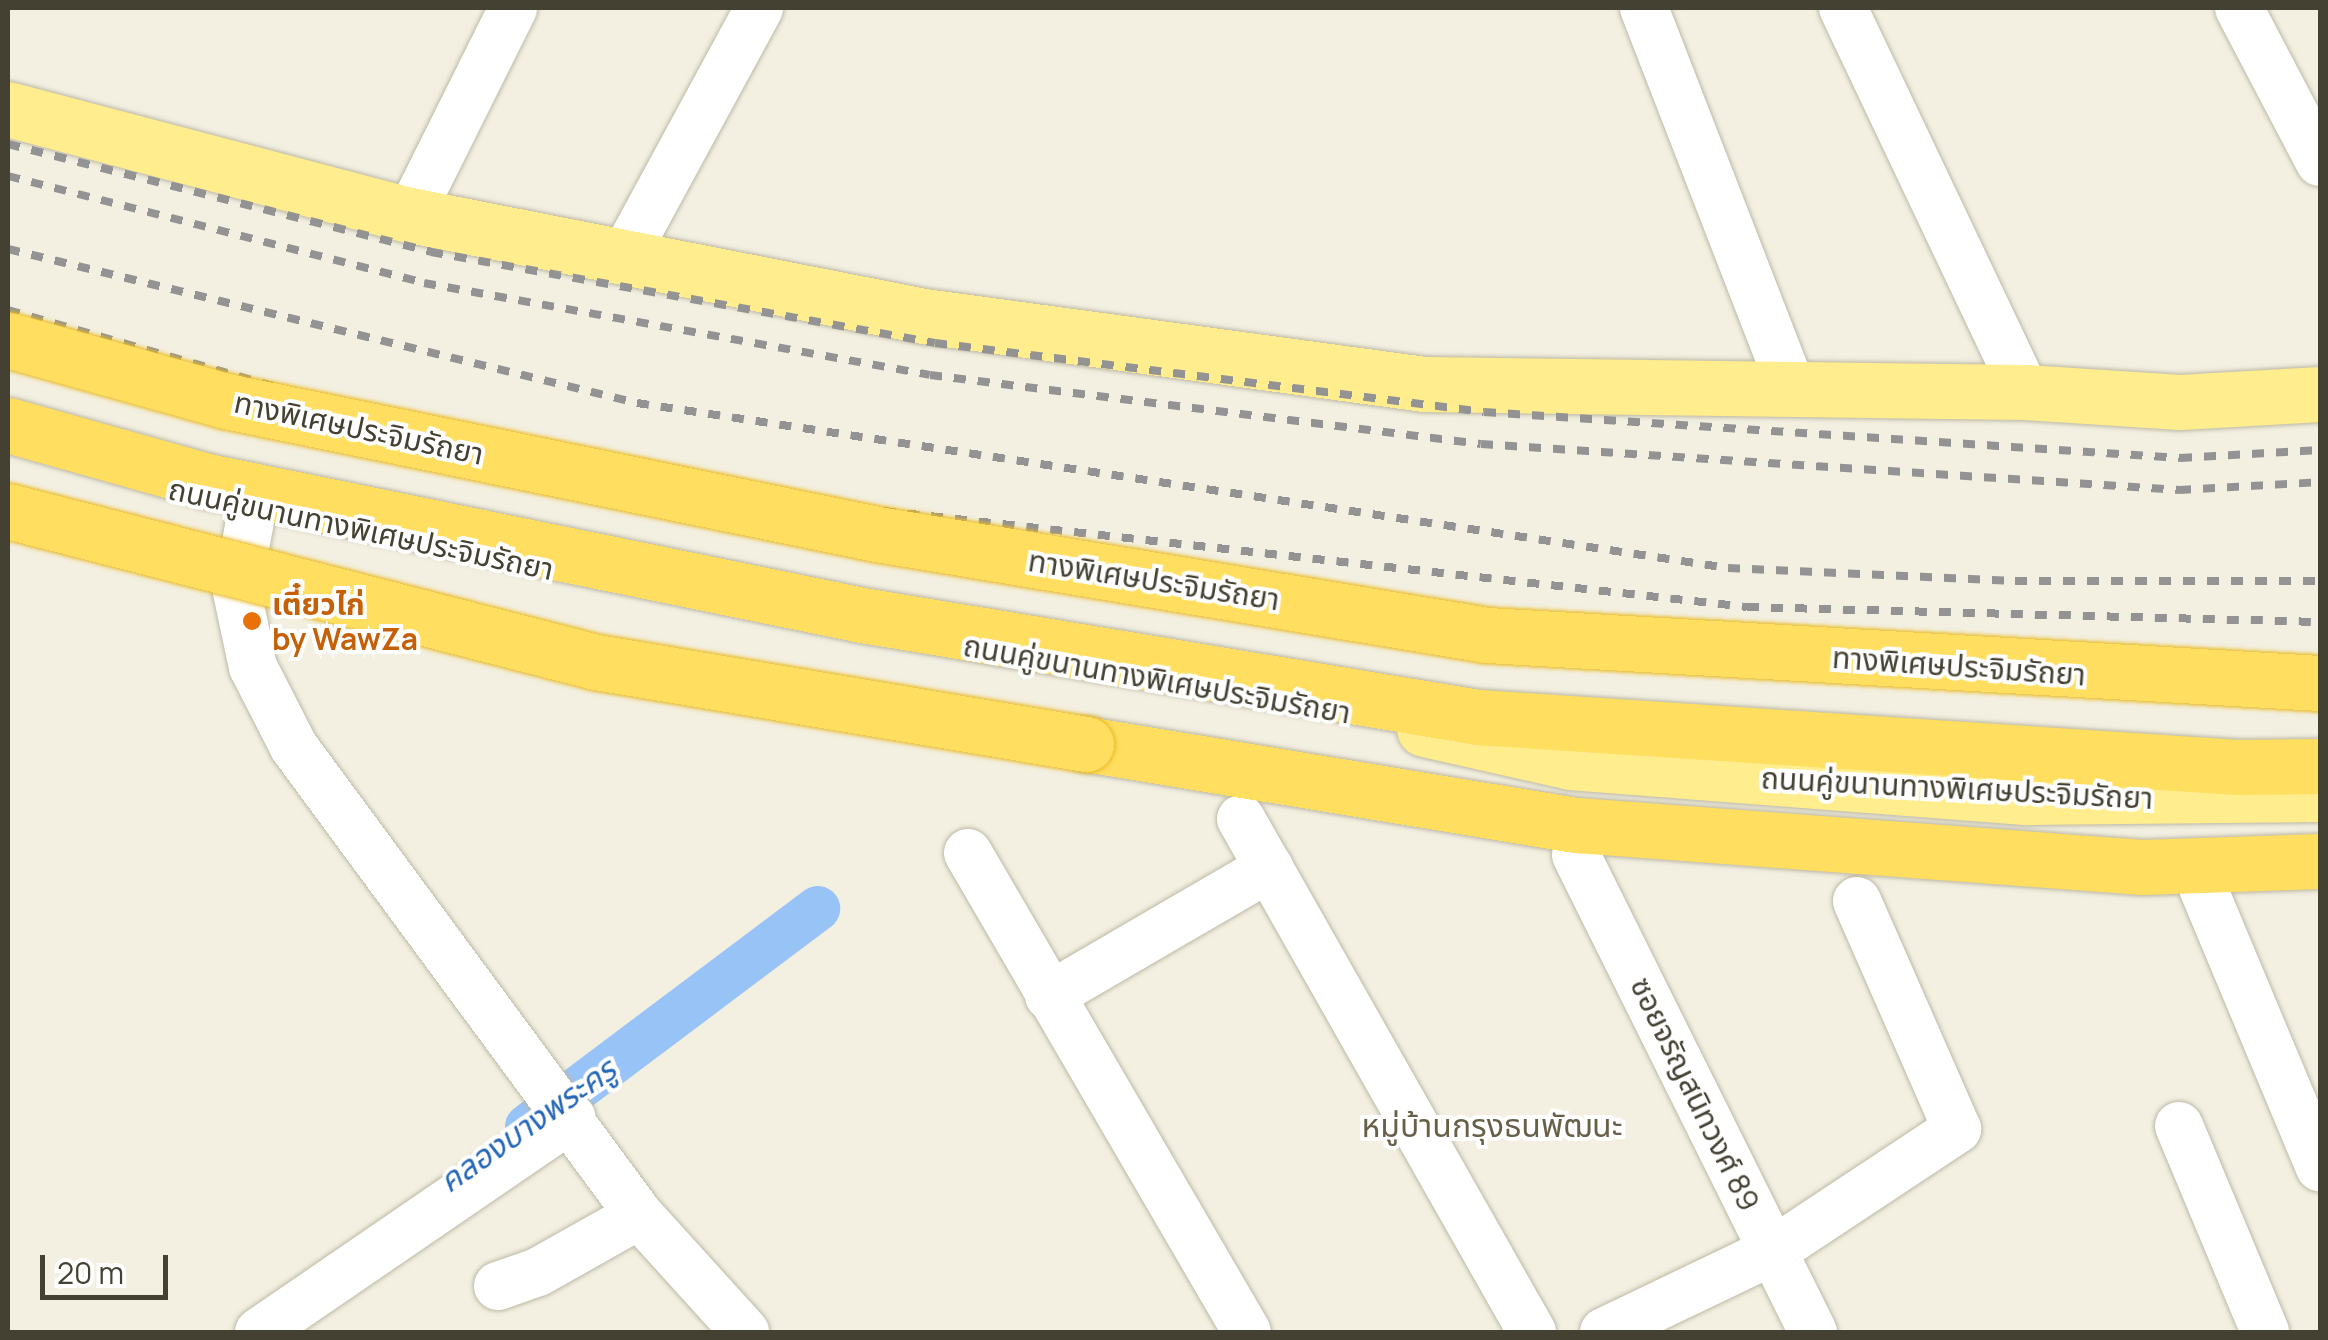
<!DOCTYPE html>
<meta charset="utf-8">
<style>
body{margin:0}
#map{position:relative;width:2328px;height:1340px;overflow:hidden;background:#f3f0e2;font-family:Manrope,"Noto Sans Thai",sans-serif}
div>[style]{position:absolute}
.canal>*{height:45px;margin:-22.5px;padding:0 22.5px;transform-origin:22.5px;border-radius:22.5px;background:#98c3f6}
.roads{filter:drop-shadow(0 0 2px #beb9a4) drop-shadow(0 0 2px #beb9a4)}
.minor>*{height:48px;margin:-24px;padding:0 24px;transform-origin:24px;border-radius:24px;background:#fff}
.major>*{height:55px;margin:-27.5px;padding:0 27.5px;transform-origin:27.5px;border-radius:27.5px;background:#ffed8e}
.highway>*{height:55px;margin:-27.5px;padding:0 27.5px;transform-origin:27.5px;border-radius:27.5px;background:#ffde60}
.rail>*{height:8px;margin-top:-4px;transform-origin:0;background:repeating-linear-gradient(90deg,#939393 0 12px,transparent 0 24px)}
.bridges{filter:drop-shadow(0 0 2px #e9ba25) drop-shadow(0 0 2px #e9ba25)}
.highway-bridge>*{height:55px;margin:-27.5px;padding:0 27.5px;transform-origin:27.5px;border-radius:27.5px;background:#ffde60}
.dots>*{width:28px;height:28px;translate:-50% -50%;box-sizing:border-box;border:5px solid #fff;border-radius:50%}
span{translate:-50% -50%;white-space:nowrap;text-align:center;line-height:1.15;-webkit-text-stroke:8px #fff;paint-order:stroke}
.street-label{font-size:30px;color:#444032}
.food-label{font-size:30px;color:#c56008;font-weight:700}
.left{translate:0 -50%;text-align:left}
.water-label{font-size:32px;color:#2466b8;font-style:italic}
.neighbourhood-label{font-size:32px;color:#685f48}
.frame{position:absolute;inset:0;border:10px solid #444032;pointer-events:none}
.scale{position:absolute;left:40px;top:1255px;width:128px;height:45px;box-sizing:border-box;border:5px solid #444032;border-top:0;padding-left:12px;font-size:30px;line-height:35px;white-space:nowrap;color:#444032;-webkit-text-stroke:8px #fff;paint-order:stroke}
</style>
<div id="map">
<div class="canal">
<div style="left:527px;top:1126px;width:363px;rotate:-36.9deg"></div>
</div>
<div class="roads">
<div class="minor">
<div style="left:1644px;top:8px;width:412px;rotate:68.8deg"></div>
<div style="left:1843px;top:8px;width:425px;rotate:64.6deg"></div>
<div style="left:2239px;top:8px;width:174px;rotate:62.3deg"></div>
<div style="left:410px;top:215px;width:231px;rotate:-63.5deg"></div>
<div style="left:624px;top:257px;width:283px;rotate:-61.5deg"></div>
<div style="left:252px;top:510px;width:83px;rotate:100.4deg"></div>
<div style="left:237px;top:592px;width:77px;rotate:78deg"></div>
<div style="left:253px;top:667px;width:90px;rotate:62.9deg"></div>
<div style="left:294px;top:747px;width:581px;rotate:53.6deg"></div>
<div style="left:639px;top:1215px;width:158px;rotate:47.8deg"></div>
<div style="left:1241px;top:819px;width:590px;rotate:60.44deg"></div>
<div style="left:968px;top:853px;width:554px;rotate:59.78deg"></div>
<div style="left:1576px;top:855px;width:533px;rotate:63.58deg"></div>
<div style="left:2203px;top:888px;width:303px;rotate:67.3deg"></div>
<div style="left:1049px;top:996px;width:255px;rotate:-30.2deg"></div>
<div style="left:2179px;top:1126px;width:223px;rotate:67.3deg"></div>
<div style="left:498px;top:1286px;width:42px;rotate:-19.3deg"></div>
<div style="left:538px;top:1272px;width:116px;rotate:-29.4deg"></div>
<div style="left:259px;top:1332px;width:379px;rotate:-34.4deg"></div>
<div style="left:1604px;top:1332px;width:187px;rotate:-25.6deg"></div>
<div style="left:1773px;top:1251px;width:221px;rotate:-33.5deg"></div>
<div style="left:1957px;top:1129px;width:249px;rotate:-113.7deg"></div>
</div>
<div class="major">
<div style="left:8px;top:109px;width:416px;rotate:14.8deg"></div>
<div style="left:410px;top:215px;width:524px;rotate:11.12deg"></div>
<div style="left:924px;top:316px;width:505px;rotate:7.74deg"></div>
<div style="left:1424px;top:384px;width:601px;rotate:0.76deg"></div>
<div style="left:2025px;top:392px;width:155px;rotate:3.7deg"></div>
<div style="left:2180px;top:402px;width:140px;rotate:-3.3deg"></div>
<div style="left:1424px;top:729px;width:150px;rotate:12.7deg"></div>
<div style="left:1570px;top:762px;width:460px;rotate:4.4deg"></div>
<div style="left:2029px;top:797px;width:291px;rotate:-0.6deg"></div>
</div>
<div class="highway">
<div style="left:8px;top:425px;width:207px;rotate:15.7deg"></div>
<div style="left:207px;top:481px;width:669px;rotate:11.56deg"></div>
<div style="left:862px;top:615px;width:624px;rotate:9.4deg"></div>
<div style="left:1478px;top:717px;width:761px;rotate:3.77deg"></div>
<div style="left:2237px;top:767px;width:83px;rotate:-0.7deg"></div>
<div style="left:1086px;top:744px;width:498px;rotate:9.4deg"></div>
<div style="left:1577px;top:825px;width:567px;rotate:4.25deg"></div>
<div style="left:2142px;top:867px;width:178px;rotate:-1.9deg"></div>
</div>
</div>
<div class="rail">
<div style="left:8px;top:144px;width:437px;rotate:14.3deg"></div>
<div style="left:431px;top:252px;width:512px;rotate:10.23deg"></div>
<div style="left:935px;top:343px;width:553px;rotate:7.16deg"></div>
<div style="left:1484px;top:412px;width:698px;rotate:3.78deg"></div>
<div style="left:2180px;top:458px;width:140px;rotate:-3.3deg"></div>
<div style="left:8px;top:176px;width:430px;rotate:14.4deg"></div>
<div style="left:424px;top:283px;width:514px;rotate:10.3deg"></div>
<div style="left:930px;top:375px;width:555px;rotate:7.14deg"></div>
<div style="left:1481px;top:444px;width:700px;rotate:3.77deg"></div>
<div style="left:2179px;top:490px;width:141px;rotate:-3.2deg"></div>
<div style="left:8px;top:249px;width:648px;rotate:13.76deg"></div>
<div style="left:637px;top:403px;width:1103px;rotate:8.6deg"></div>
<div style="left:1728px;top:568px;width:287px;rotate:2.6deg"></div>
<div style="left:2015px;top:581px;width:305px"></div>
<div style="left:8px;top:310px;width:613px;rotate:16.01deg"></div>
<div style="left:597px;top:479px;width:1157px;rotate:6.35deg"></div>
<div style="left:1747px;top:607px;width:573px;rotate:1.5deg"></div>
</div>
<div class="bridges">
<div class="highway-bridge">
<div style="left:8px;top:340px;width:226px;rotate:15.6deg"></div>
<div style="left:226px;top:401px;width:664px;rotate:11.55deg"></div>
<div style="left:877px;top:534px;width:618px;rotate:9.4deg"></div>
<div style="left:1487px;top:635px;width:834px;rotate:3.3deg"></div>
<div style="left:8px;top:511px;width:607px;rotate:14.4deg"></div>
<div style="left:596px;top:662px;width:497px;rotate:9.5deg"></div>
</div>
</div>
<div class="dots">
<div style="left:252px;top:621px;background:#e8710a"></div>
</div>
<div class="street-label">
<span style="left:359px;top:428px;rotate:12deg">ทางพิเศษประจิมรัถยา</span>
<span style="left:361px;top:529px;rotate:12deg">ถนนคู่ขนานทางพิเศษประจิมรัถยา</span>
<span style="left:1154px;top:580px;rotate:9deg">ทางพิเศษประจิมรัถยา</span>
<span style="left:1959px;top:666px;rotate:4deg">ทางพิเศษประจิมรัถยา</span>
<span style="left:1157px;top:679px;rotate:10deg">ถนนคู่ขนานทางพิเศษประจิมรัถยา</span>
<span style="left:1957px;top:788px;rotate:3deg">ถนนคู่ขนานทางพิเศษประจิมรัถยา</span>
<span style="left:1695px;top:1094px;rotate:64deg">ซอยจรัญสนิทวงศ์ 89</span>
</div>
<div class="food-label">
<span class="left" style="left:272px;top:621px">เตี๋ยวไก่<br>by WawZa</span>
</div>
<div class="water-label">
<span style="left:527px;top:1125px;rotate:-35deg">คลองบางพระครู</span>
</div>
<div class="neighbourhood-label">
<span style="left:1492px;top:1125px">หมู่บ้านกรุงธนพัฒนะ</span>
</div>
<div class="frame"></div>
<div class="scale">20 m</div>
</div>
